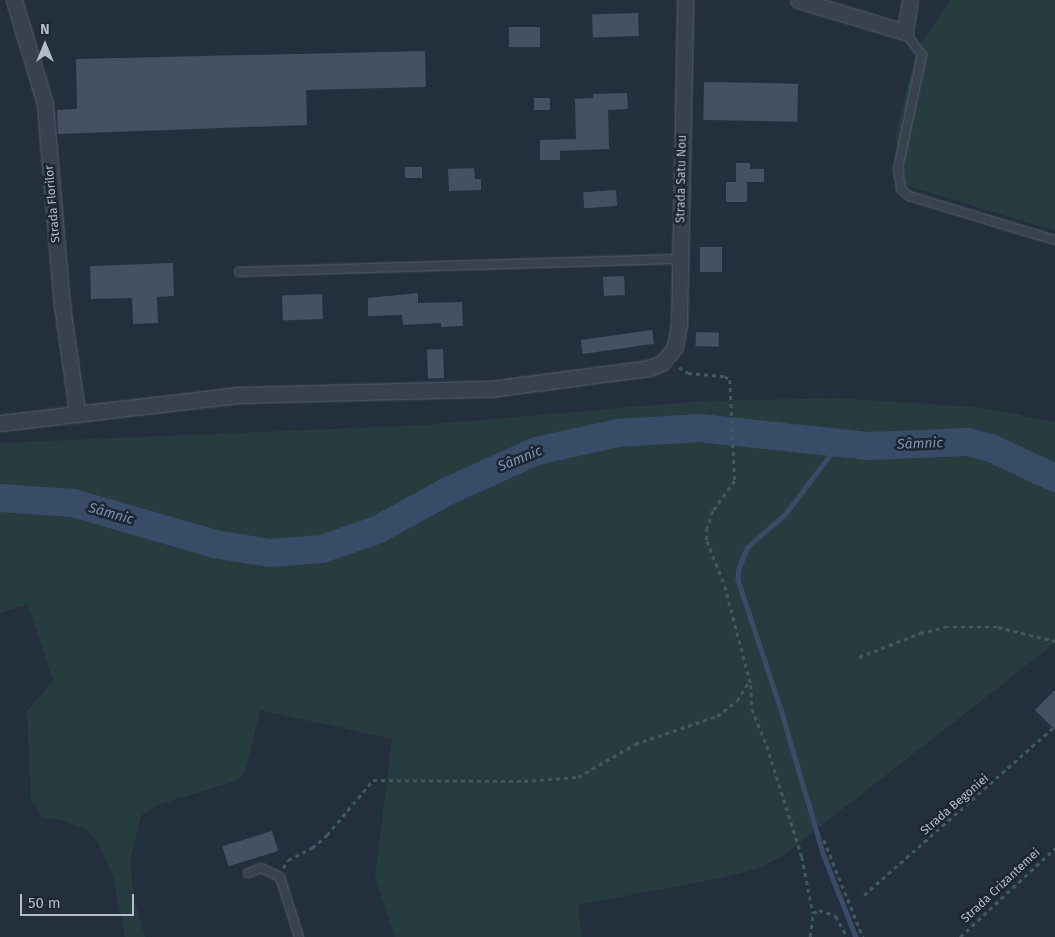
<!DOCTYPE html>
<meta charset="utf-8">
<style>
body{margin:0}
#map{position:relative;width:1055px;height:937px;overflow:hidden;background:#242f3e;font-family:"Fira Sans",sans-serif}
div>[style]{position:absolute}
.green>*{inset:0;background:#263c3f}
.stream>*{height:4.5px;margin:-2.25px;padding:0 2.25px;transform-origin:2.25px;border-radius:2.25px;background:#394c67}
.river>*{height:28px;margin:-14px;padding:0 14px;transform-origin:14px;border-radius:14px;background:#394c67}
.building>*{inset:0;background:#455162;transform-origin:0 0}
.path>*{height:2.5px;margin-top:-1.25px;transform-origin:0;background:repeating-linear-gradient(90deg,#44595c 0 4px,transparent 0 8px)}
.roads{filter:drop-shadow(0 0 1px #565f6c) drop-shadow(0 0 1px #565f6c)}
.service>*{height:8px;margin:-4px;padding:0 4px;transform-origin:4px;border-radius:4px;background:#38414e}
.minor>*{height:15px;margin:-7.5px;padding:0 7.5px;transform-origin:7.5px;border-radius:7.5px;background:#38414e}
span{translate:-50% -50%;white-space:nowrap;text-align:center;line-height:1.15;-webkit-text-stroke:5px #1d2633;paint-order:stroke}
.street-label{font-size:12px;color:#b4bcc9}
.water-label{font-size:14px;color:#7c92b1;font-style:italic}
.north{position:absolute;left:20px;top:20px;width:50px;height:50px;-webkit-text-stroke:4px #1d2633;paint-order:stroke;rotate:0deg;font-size:14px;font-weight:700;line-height:20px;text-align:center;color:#b4bcc9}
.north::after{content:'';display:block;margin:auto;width:18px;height:22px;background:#b4bcc9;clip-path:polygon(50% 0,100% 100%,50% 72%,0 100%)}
.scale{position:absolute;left:20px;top:894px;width:114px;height:22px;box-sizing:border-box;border:2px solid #b4bcc9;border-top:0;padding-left:6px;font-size:15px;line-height:18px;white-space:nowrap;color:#b4bcc9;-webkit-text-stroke:4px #1d2633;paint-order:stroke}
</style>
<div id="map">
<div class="green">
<div style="clip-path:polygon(950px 0,1055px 0,1055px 231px,905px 185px,895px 137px,916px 51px)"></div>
<div style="clip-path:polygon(839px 398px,985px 408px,1055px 422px,1055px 643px,784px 855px,757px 869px,716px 879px,578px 905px,582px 937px,395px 937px,375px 877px,392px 739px,260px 710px,245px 773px,236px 781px,157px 805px,141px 816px,130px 861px,134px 899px,145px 937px,125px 937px,113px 876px,96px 839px,85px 829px,59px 819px,43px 818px,31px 800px,27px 711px,53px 681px,28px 604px,0 613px,0 443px,423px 425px,701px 401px)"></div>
</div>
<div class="stream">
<div style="left:839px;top:444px;width:89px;rotate:127.3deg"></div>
<div style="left:785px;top:515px;width:49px;rotate:139.1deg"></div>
<div style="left:748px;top:547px;width:23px;rotate:113deg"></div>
<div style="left:739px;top:568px;width:12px;rotate:95deg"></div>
<div style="left:738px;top:580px;width:133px;rotate:71.6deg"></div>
<div style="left:780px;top:706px;width:153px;rotate:73.7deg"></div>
<div style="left:823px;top:853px;width:90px;rotate:68.6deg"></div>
</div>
<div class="river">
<div style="left:0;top:498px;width:73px;rotate:3.9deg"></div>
<div style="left:73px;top:503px;width:148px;rotate:16.1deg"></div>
<div style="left:215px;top:544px;width:56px;rotate:9.3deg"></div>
<div style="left:270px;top:553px;width:52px;rotate:-4.4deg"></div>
<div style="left:322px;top:549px;width:58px;rotate:-19.1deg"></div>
<div style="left:377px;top:530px;width:81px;rotate:-28.8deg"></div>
<div style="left:448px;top:491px;width:97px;rotate:-24.4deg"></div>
<div style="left:536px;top:451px;width:84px;rotate:-12.4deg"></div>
<div style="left:618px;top:433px;width:82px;rotate:-3.5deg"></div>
<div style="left:700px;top:428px;width:170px;rotate:6.1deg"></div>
<div style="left:869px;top:446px;width:99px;rotate:-2.3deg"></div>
<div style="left:968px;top:442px;width:24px;rotate:15deg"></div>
<div style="left:991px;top:448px;width:71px;rotate:25.1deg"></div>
</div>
<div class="building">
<div style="left:638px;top:13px;width:23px;height:46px;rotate:88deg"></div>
<div style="left:509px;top:27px;width:31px;height:20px"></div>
<div style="clip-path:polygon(425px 51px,426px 87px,306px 90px,307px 125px,58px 134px,57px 110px,77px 109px,76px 59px)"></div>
<div style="left:704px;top:82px;width:94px;height:38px;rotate:1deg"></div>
<div style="clip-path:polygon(627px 93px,628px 109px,608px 110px,609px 149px,560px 151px,560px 160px,540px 160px,540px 140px,576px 139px,575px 99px,593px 98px,593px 94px)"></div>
<div style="left:534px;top:98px;width:16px;height:12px"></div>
<div style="clip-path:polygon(736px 163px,750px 163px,750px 169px,764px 169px,764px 182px,736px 182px)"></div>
<div style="left:405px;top:167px;width:17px;height:11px"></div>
<div style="clip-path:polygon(474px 168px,475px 179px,481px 179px,481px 190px,449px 191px,448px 169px)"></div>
<div style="left:726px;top:182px;width:21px;height:20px"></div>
<div style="left:616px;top:190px;width:16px;height:33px;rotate:86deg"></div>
<div style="left:700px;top:247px;width:22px;height:25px"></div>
<div style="clip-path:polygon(173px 263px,174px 296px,157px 297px,158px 323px,133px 324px,132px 298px,91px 299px,90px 266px)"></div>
<div style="left:624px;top:276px;width:19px;height:21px;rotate:87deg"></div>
<div style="clip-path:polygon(418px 293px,418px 303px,462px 302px,463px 326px,441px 327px,441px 323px,403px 325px,402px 315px,368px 316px,368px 298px)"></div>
<div style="left:322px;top:294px;width:25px;height:40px;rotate:88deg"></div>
<div style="left:652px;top:330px;width:14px;height:72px;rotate:82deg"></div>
<div style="left:696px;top:332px;width:23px;height:14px;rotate:2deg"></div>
<div style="left:443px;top:349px;width:29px;height:16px;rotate:88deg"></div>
<div style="clip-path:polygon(1055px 690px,1055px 730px,1035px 710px)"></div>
<div style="left:272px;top:831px;width:21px;height:52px;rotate:73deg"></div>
</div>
<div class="path">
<div style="left:679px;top:367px;width:11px;rotate:34deg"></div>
<div style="left:688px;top:373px;width:37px;rotate:5deg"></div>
<div style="left:725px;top:376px;width:6px;rotate:39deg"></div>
<div style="left:730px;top:380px;width:101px;rotate:87.2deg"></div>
<div style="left:735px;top:481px;width:37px;rotate:126deg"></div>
<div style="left:713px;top:511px;width:18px;rotate:109deg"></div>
<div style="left:707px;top:528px;width:13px;rotate:90deg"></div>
<div style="left:707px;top:541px;width:48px;rotate:68.2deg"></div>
<div style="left:725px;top:586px;width:102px;rotate:75.3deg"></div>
<div style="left:751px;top:685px;width:24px;rotate:88deg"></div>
<div style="left:752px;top:709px;width:40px;rotate:68deg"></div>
<div style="left:767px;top:746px;width:116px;rotate:72.5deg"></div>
<div style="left:802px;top:857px;width:57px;rotate:78.9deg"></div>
<div style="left:859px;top:657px;width:66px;rotate:-21.5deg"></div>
<div style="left:920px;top:633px;width:26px;rotate:-13deg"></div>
<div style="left:945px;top:627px;width:53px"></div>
<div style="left:998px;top:627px;width:59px;rotate:13.8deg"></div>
<div style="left:824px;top:840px;width:105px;rotate:68.1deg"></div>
<div style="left:283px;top:868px;width:9px;rotate:-58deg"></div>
<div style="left:288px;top:860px;width:27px;rotate:-27deg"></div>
<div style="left:312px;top:848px;width:20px;rotate:-41deg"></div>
<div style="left:327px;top:835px;width:72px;rotate:-50.1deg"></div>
<div style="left:373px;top:780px;width:151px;rotate:0.4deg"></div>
<div style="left:524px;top:781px;width:54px;rotate:-4.2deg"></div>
<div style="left:578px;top:777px;width:66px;rotate:-30.1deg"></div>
<div style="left:635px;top:744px;width:87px;rotate:-18.9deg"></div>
<div style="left:717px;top:716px;width:25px;rotate:-37deg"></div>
<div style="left:737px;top:701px;width:22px;rotate:-58deg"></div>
<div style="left:864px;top:895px;width:255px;rotate:-41.5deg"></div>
<div style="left:810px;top:937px;width:24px;rotate:-83deg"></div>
<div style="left:813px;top:913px;width:7px;rotate:-27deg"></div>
<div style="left:819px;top:910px;width:18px;rotate:19deg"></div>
<div style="left:836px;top:916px;width:24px;rotate:62deg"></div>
<div style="left:960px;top:937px;width:130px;rotate:-43.1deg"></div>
</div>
<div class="roads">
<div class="service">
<div style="left:905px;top:32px;width:29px;rotate:54deg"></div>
<div style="left:922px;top:55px;width:116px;rotate:101.9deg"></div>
<div style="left:898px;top:169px;width:20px;rotate:81deg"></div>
<div style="left:901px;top:189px;width:11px;rotate:41deg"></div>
<div style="left:909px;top:196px;width:152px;rotate:16.8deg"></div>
<div style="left:239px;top:272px;width:442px;rotate:-1.7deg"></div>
<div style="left:248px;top:873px;width:14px;rotate:-21deg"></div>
<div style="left:261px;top:868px;width:21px;rotate:25deg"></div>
<div style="left:280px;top:877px;width:63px;rotate:72.4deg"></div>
</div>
<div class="minor">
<div style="left:14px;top:0;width:109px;rotate:73.4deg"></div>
<div style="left:45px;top:104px;width:202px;rotate:85.2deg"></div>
<div style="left:62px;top:305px;width:108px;rotate:82deg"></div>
<div style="left:798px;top:0;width:112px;rotate:16.7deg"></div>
<div style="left:905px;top:32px;width:32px;rotate:-81deg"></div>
<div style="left:0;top:423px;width:240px;rotate:-6.7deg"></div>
<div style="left:238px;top:395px;width:252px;rotate:-1.4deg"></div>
<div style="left:490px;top:389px;width:160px;rotate:-7.5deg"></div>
<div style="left:649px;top:368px;width:14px;rotate:-21deg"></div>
<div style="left:662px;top:363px;width:21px;rotate:-51deg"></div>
<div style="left:675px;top:347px;width:22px;rotate:-80deg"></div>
<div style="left:679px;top:325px;width:325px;rotate:-88.9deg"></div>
</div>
</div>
<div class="street-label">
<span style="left:682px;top:179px;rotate:-89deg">Strada Satu Nou</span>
<span style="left:53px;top:204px;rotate:-95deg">Strada Florilor</span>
<span style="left:955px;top:805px;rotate:-41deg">Strada Begoniei</span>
<span style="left:1001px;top:886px;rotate:-43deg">Strada Crizantemei</span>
</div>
<div class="water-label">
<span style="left:920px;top:444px;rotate:-2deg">Sâmnic</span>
<span style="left:520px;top:459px;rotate:-22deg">Sâmnic</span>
<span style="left:111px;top:514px;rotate:16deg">Sâmnic</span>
</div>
<div class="north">N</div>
<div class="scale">50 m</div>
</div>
